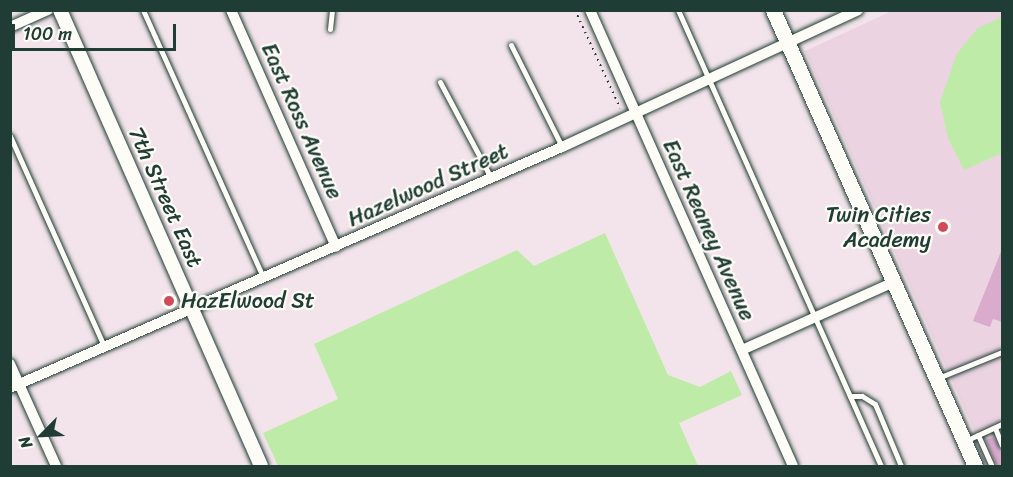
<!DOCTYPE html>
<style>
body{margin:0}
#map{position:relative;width:1013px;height:477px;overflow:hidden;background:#f2e4ea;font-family:Sriracha,sans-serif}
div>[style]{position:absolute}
.built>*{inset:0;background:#ebd3e1}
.green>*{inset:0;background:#bfeba8}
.building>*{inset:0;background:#daabcd}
.path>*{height:2px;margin-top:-1px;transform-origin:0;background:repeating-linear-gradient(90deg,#1f3d34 0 1.5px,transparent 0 6px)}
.roads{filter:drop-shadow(0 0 2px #1f3d34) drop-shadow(0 0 2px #1f3d34)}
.service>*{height:5px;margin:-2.5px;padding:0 2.5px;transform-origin:2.5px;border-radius:2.5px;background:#fdfcf7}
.minor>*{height:10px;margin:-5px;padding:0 5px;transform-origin:5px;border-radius:5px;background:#fdfcf7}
.tertiary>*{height:14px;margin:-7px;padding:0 7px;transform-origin:7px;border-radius:7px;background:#fdfcf7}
.secondary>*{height:15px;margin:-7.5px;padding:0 7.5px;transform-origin:7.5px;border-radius:7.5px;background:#fdfcf7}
.dots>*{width:16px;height:16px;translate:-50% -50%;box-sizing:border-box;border:3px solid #fdfcf7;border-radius:50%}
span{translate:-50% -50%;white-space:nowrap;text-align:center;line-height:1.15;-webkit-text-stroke:4.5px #fdfcf7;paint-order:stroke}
.street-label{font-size:22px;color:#1f3d34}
.poi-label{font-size:22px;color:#1f3d34}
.right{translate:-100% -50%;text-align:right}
.left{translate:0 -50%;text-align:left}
.frame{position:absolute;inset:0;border:12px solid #1f3d34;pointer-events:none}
.north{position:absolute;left:12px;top:405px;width:60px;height:60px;-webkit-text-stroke:4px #fdfcf7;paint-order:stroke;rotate:246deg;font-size:16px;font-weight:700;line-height:24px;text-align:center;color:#1f3d34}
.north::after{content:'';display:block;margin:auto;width:21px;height:27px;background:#1f3d34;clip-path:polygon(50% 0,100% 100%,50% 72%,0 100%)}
.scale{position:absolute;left:12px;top:24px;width:164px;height:27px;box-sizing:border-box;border:3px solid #1f3d34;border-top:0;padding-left:8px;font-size:18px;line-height:21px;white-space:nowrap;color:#1f3d34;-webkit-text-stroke:4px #fdfcf7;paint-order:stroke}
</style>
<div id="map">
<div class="built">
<div style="clip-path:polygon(892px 11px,1002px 11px,1002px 466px,990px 466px,805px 51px)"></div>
</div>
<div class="green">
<div style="clip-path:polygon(1002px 17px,1002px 153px,964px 170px,948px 138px,940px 102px,957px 53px,978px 28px)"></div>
<div style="clip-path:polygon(605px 233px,668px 375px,700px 387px,731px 371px,742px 395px,679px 423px,698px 466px,278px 466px,263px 433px,338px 399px,314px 344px,517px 250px,534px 266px)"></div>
</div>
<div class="building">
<div style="clip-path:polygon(1002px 249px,1002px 322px,993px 319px,990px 327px,973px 321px)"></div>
<div style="clip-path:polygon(993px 437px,1002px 450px,1002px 466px,997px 466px,986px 440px)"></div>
</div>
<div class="path">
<div style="left:575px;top:10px;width:108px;rotate:65.3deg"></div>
</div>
<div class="roads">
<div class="service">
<div style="left:143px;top:10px;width:293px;rotate:65.8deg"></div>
<div style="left:678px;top:10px;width:499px;rotate:66deg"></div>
<div style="left:330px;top:29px;width:19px;rotate:-84deg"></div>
<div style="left:511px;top:45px;width:114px;rotate:63.4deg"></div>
<div style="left:440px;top:82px;width:109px;rotate:62deg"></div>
<div style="left:10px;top:136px;width:232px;rotate:65.9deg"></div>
<div style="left:938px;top:378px;width:69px;rotate:-22.1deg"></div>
<div style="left:850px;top:396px;width:12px"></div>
<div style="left:862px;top:396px;width:15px;rotate:32deg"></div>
<div style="left:875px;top:404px;width:67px;rotate:67.2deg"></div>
<div style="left:995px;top:428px;width:18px;rotate:68deg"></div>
<div style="left:978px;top:435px;width:34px;rotate:66deg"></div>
<div style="left:965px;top:441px;width:41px;rotate:-24.7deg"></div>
</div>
<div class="minor">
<div style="left:231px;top:10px;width:259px;rotate:66.1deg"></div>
<div style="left:590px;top:10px;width:499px;rotate:66deg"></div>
<div style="left:10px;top:27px;width:42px;rotate:-24.1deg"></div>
<div style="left:742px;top:350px;width:167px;rotate:-24.1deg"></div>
<div style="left:10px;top:364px;width:112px;rotate:65.7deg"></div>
<div style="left:10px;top:388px;width:602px;rotate:-23.59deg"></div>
<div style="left:562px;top:147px;width:326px;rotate:-24.8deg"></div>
</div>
<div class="tertiary">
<div style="left:60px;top:10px;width:498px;rotate:66.2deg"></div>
</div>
<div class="secondary">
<div style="left:773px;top:10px;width:499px;rotate:66.1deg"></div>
</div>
</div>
<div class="dots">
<div style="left:943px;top:227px;background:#d1495b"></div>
<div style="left:169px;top:301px;background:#d1495b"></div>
</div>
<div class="street-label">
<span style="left:302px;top:121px;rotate:66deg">East Ross Avenue</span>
<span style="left:428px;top:185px;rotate:-24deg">Hazelwood Street</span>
<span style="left:166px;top:197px;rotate:66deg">7th Street East</span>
<span style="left:709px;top:230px;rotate:66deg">East Reaney Avenue</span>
</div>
<div class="poi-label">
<span class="right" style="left:931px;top:227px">Twin Cities<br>Academy</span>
<span class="left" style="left:181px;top:301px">HazElwood St</span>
</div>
<div class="frame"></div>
<div class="north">N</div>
<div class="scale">100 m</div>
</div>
